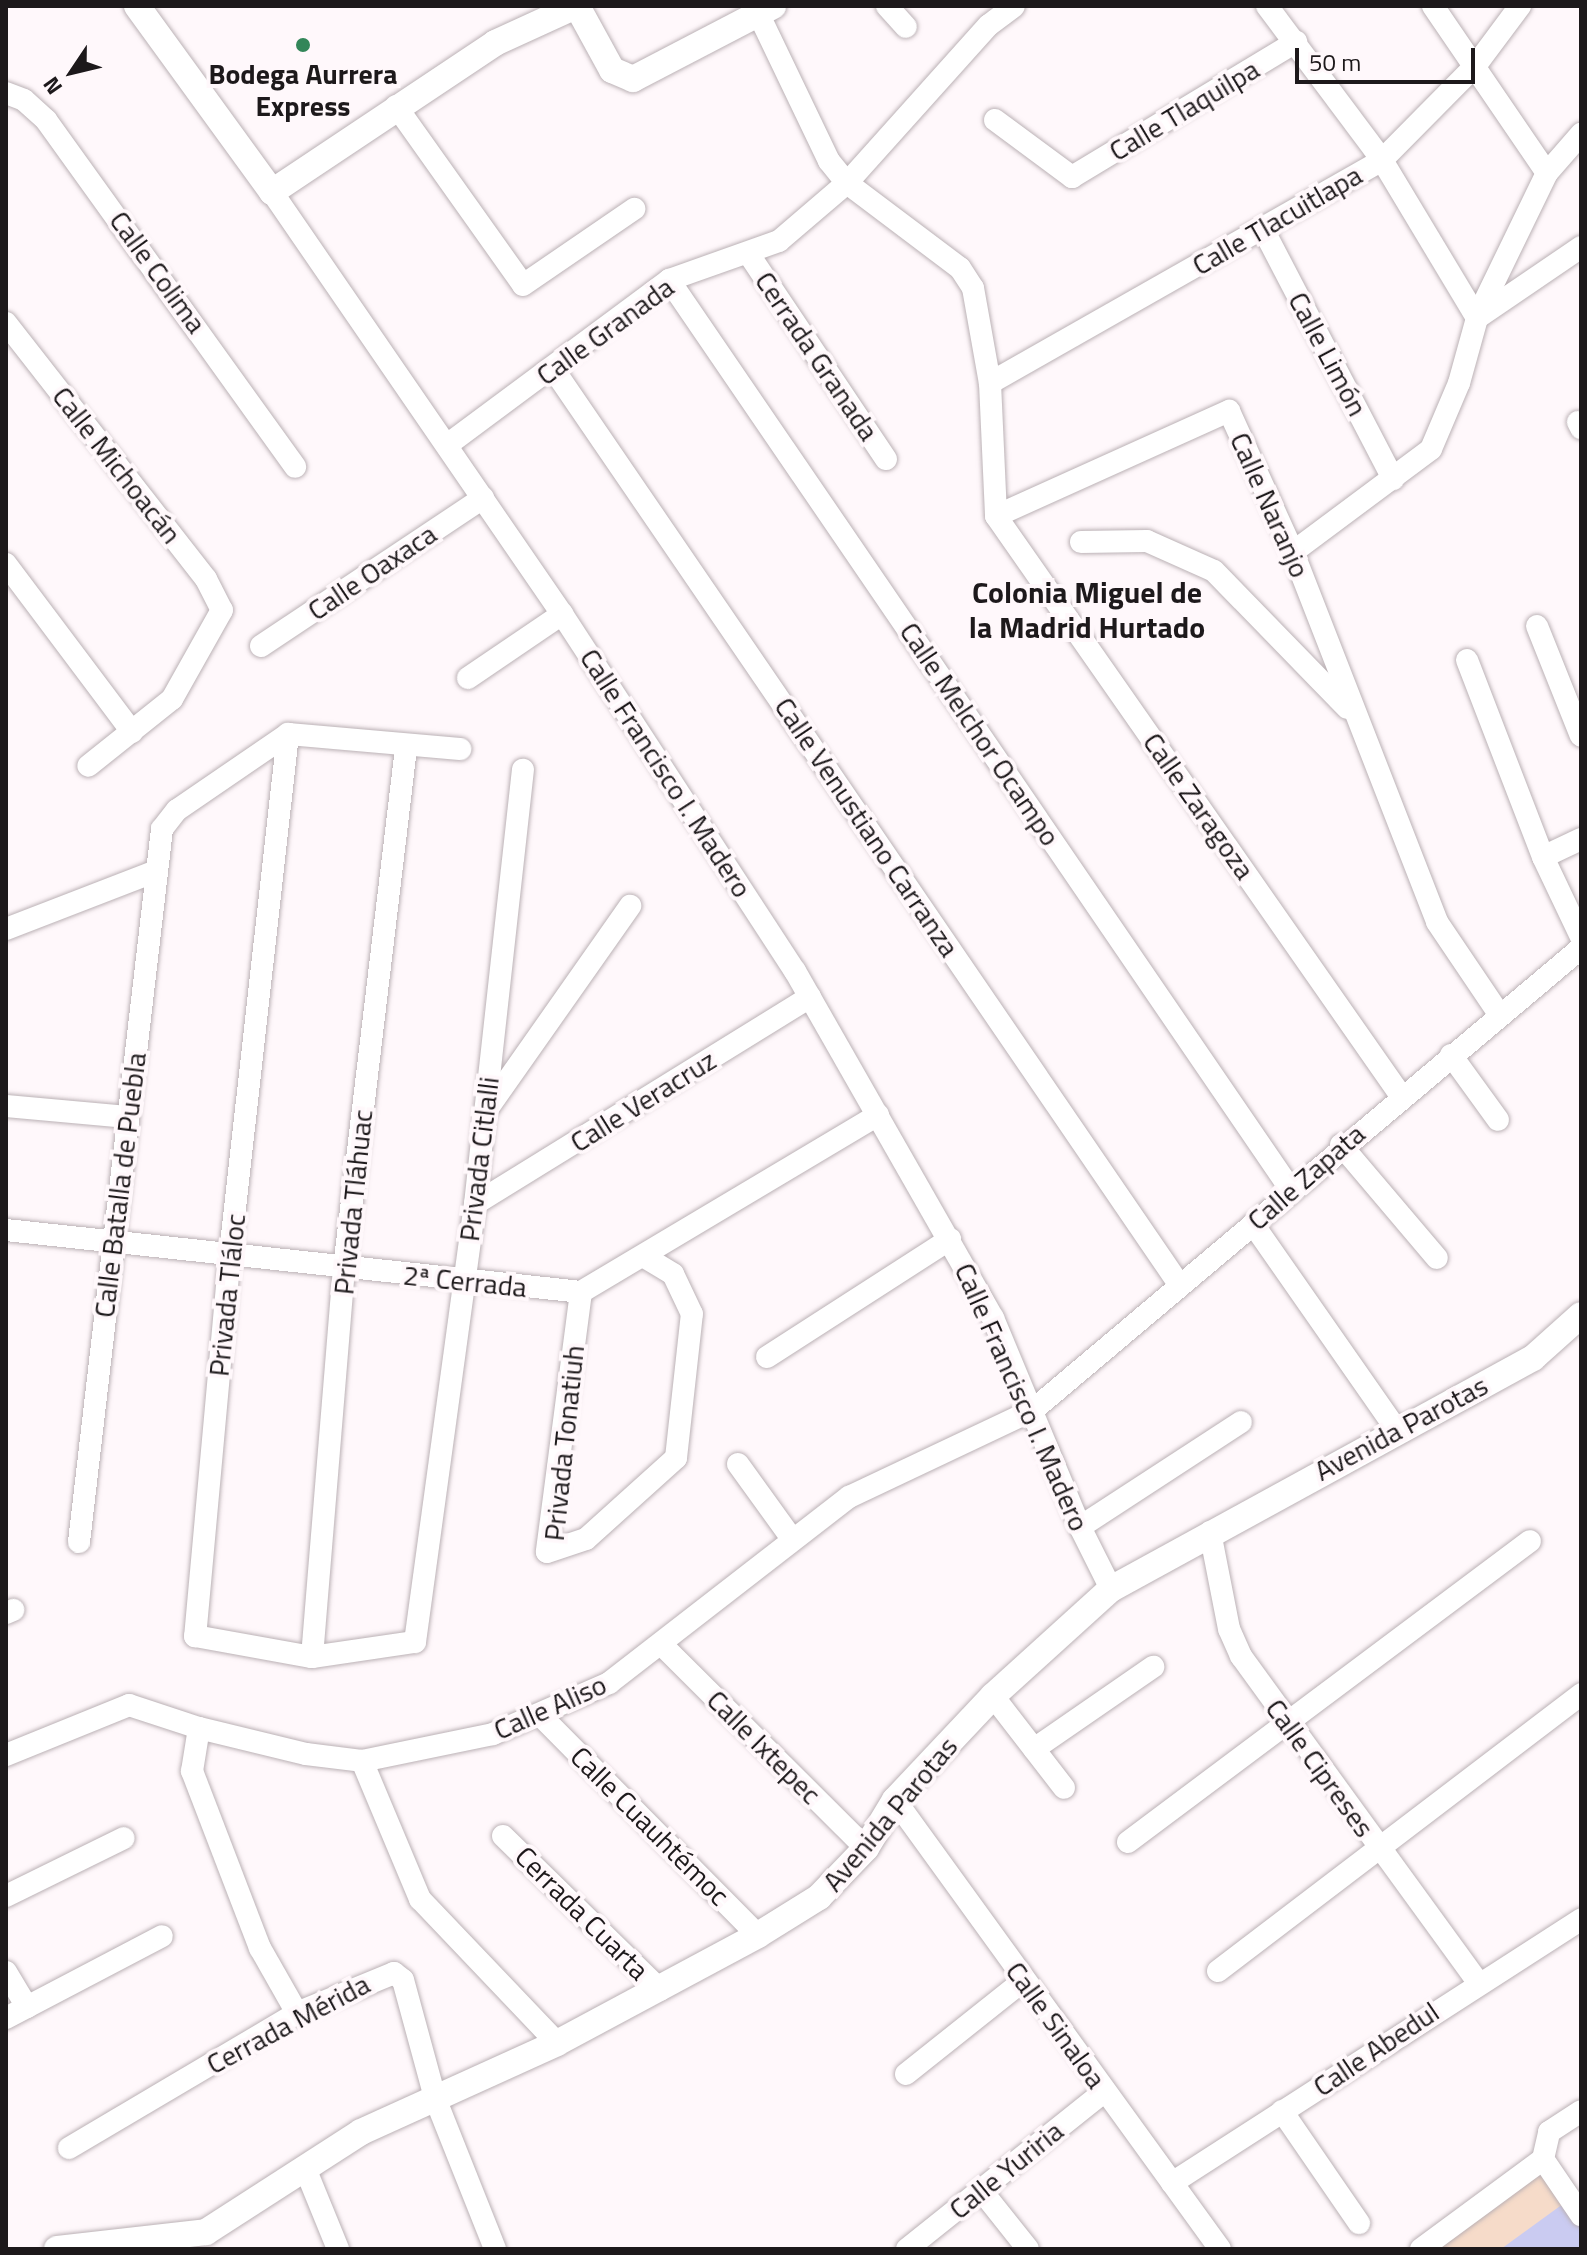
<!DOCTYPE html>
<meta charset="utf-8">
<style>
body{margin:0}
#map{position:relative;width:1587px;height:2255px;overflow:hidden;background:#fff8fb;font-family:"Titillium Web",sans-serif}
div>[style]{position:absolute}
.green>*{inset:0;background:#f6dbc9}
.water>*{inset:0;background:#cacbf1}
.roads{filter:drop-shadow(0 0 2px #bbb1b5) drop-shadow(0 0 2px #bbb1b5)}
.minor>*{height:22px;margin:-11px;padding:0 11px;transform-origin:11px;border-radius:11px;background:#fff}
.tertiary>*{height:26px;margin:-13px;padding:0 13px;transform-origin:13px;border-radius:13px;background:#fff}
.dots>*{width:22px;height:22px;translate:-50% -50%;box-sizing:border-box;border:4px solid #fff8fb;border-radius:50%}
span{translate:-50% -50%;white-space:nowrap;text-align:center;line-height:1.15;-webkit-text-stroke:8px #fff8fb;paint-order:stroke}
.poi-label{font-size:28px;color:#1d191b;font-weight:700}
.street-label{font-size:28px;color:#1d191b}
.neighbourhood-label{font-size:30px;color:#1d191b;font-weight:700}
.frame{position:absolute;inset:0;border:8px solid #1d191b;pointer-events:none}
.north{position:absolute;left:32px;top:32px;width:80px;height:80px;-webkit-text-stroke:6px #fff8fb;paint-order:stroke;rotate:235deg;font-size:22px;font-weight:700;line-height:32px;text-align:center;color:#1d191b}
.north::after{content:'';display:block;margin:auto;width:28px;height:36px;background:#1d191b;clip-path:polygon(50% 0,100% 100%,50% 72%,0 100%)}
.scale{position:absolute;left:1295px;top:48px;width:180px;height:36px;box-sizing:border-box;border:4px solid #1d191b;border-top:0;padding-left:10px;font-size:24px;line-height:28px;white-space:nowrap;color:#1d191b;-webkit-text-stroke:6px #fff8fb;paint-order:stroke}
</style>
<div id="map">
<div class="green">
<div style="clip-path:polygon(1541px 2169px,1581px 2218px,1581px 2249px,1437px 2249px)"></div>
</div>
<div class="water">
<div style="clip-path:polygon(1567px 2201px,1581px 2221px,1581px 2249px,1501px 2249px)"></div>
</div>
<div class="roads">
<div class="minor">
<div style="left:887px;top:6px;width:28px;rotate:48deg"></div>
<div style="left:1267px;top:6px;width:192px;rotate:53.2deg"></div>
<div style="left:1382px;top:160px;width:184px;rotate:59deg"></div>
<div style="left:1433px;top:6px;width:202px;rotate:55.7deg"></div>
<div style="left:759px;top:15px;width:162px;rotate:64.4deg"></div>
<div style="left:829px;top:161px;width:28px;rotate:51deg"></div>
<div style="left:847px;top:183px;width:141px;rotate:37deg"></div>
<div style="left:960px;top:268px;width:24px;rotate:57deg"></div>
<div style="left:973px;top:288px;width:97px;rotate:79.9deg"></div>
<div style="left:990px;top:383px;width:133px;rotate:87.4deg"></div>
<div style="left:6px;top:93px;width:19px;rotate:21deg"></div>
<div style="left:24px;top:100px;width:30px;rotate:42deg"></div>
<div style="left:46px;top:120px;width:427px;rotate:54.3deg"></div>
<div style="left:396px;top:106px;width:219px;rotate:54.6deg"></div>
<div style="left:523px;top:285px;width:135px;rotate:-34.4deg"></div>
<div style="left:995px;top:120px;width:96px;rotate:36.5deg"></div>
<div style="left:1072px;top:177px;width:262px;rotate:-31.1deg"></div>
<div style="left:272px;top:192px;width:512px;rotate:55.5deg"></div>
<div style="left:562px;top:614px;width:426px;rotate:56.9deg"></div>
<div style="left:795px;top:971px;width:400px;rotate:60.3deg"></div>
<div style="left:993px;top:1318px;width:226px;rotate:67.4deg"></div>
<div style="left:1080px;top:1527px;width:69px;rotate:63.4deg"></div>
<div style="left:1263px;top:229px;width:282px;rotate:62.5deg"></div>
<div style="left:748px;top:253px;width:248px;rotate:56.2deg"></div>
<div style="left:669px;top:280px;width:1102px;rotate:55.65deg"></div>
<div style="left:1477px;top:317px;width:160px;rotate:-64.1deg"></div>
<div style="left:1547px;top:173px;width:52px;rotate:-48.9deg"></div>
<div style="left:6px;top:323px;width:325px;rotate:52deg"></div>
<div style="left:206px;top:579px;width:35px;rotate:63deg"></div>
<div style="left:222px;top:610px;width:102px;rotate:119.3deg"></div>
<div style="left:172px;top:699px;width:107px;rotate:141.4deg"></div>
<div style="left:554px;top:370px;width:1107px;rotate:55.64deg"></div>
<div style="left:990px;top:383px;width:451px;rotate:-29.6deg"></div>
<div style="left:1382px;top:160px;width:134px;rotate:-45.3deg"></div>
<div style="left:1476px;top:65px;width:74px;rotate:-53.3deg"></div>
<div style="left:1578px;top:422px;width:7px;rotate:63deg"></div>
<div style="left:447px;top:445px;width:277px;rotate:-36.6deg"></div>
<div style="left:669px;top:280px;width:117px;rotate:-19.5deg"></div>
<div style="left:779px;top:241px;width:89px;rotate:-40.5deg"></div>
<div style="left:847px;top:183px;width:212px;rotate:-48.1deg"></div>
<div style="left:989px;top:25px;width:31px;rotate:-37deg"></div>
<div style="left:996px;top:516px;width:256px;rotate:-24.3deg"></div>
<div style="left:1229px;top:411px;width:155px;rotate:65.6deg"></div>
<div style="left:1293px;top:552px;width:397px;rotate:68.7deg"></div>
<div style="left:1437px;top:922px;width:111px;rotate:56deg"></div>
<div style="left:996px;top:516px;width:707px;rotate:55.07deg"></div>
<div style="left:1081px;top:542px;width:66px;rotate:-0.9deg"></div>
<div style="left:1147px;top:541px;width:73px;rotate:24.1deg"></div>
<div style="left:1214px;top:571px;width:191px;rotate:45.8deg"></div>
<div style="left:1293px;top:552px;width:172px;rotate:-36.7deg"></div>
<div style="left:1431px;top:449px;width:72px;rotate:-67deg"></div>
<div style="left:1459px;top:383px;width:67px;rotate:-74.5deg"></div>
<div style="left:1477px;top:318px;width:126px;rotate:-34.3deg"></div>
<div style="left:6px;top:564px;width:210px;rotate:53.1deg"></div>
<div style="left:1537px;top:626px;width:118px;rotate:68.2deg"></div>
<div style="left:261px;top:646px;width:267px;rotate:-33.7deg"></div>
<div style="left:1467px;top:660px;width:211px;rotate:68.9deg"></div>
<div style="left:1543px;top:857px;width:89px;rotate:64.6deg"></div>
<div style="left:468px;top:678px;width:114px;rotate:-34.2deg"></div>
<div style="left:288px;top:734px;width:522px;rotate:96.38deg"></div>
<div style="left:230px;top:1253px;width:385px;rotate:95.2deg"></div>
<div style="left:195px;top:1636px;width:119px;rotate:10.2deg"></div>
<div style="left:312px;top:1657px;width:104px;rotate:-8.3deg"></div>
<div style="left:415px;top:1642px;width:442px;rotate:-82.2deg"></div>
<div style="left:475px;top:1204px;width:437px;rotate:-83.7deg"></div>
<div style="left:1543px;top:857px;width:42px;rotate:-25.3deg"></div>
<div style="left:6px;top:929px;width:159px;rotate:-21.1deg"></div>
<div style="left:1451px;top:1055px;width:80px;rotate:54.1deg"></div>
<div style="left:6px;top:1106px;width:122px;rotate:5.2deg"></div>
<div style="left:486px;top:1111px;width:251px;rotate:-54.9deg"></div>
<div style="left:1341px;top:1145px;width:148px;rotate:49.7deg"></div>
<div style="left:475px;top:1204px;width:394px;rotate:-31.7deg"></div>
<div style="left:1253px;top:1224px;width:250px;rotate:55.1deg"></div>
<div style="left:6px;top:1230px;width:578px;rotate:6.15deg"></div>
<div style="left:581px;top:1292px;width:346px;rotate:-30.8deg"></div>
<div style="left:581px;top:1292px;width:262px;rotate:97.5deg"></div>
<div style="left:547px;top:1552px;width:41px;rotate:-18.4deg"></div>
<div style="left:586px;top:1539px;width:121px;rotate:-42deg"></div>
<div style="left:676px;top:1458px;width:145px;rotate:-83.7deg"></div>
<div style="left:692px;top:1314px;width:44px;rotate:-115.4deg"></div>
<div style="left:673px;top:1274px;width:33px;rotate:-149deg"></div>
<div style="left:767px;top:1357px;width:218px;rotate:-32.8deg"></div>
<div style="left:738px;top:1464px;width:92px;rotate:54.2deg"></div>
<div style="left:1080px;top:1527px;width:192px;rotate:-33.1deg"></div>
<div style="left:1210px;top:1532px;width:99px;rotate:78.9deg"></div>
<div style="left:1229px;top:1629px;width:30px;rotate:66deg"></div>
<div style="left:1241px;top:1656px;width:402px;rotate:54deg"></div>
<div style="left:79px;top:1542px;width:718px;rotate:-83.36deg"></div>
<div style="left:162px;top:829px;width:24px;rotate:-52deg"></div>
<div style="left:177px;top:810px;width:135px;rotate:-34.4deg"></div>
<div style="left:288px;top:734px;width:173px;rotate:5deg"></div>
<div style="left:6px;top:1613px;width:8px;rotate:-23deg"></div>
<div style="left:663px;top:1646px;width:286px;rotate:44.9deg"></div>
<div style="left:312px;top:1657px;width:390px;rotate:-85.3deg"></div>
<div style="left:344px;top:1268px;width:524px;rotate:-83.2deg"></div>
<div style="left:993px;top:1696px;width:116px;rotate:52.3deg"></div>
<div style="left:541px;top:1716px;width:308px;rotate:45.3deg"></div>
<div style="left:199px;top:1728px;width:44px;rotate:99.2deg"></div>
<div style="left:192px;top:1771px;width:190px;rotate:69deg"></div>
<div style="left:260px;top:1948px;width:75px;rotate:60.4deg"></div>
<div style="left:1034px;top:1749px;width:145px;rotate:-34.6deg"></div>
<div style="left:6px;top:1755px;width:133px;rotate:-22.1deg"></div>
<div style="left:129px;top:1705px;width:74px;rotate:18.2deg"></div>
<div style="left:199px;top:1728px;width:110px;rotate:13.7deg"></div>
<div style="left:306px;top:1754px;width:56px;rotate:7.1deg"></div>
<div style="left:362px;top:1761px;width:134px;rotate:-11.6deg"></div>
<div style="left:493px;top:1734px;width:127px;rotate:-23.7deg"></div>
<div style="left:609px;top:1683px;width:304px;rotate:-37.8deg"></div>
<div style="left:849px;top:1497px;width:204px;rotate:-25.3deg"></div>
<div style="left:1033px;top:1410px;width:717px;rotate:-40.13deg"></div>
<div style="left:362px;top:1761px;width:150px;rotate:67.2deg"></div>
<div style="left:420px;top:1899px;width:199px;rotate:46.4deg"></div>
<div style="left:895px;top:1800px;width:554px;rotate:54.1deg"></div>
<div style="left:503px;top:1836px;width:220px;rotate:44.4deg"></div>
<div style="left:1128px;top:1842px;width:502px;rotate:-36.82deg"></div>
<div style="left:6px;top:1896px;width:131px;rotate:-26.2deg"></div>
<div style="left:1218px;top:1971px;width:457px;rotate:-37.3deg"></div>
<div style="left:6px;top:1972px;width:41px;rotate:59deg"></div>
<div style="left:6px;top:2018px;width:176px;rotate:-27.7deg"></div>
<div style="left:906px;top:2074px;width:149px;rotate:-38.5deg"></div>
<div style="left:1282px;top:2111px;width:136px;rotate:55.5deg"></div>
<div style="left:69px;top:2148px;width:265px;rotate:-30.6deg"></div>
<div style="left:297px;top:2013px;width:105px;rotate:-22.4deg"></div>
<div style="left:394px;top:1973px;width:11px;rotate:38deg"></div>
<div style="left:403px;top:1980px;width:122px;rotate:74.8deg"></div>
<div style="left:435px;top:2098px;width:162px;rotate:68.3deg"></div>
<div style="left:1543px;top:2159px;width:68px;rotate:55.8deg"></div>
<div style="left:1543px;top:2159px;width:28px;rotate:-77deg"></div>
<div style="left:1549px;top:2132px;width:38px;rotate:-33deg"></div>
<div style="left:305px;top:2168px;width:87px;rotate:67.8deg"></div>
<div style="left:1172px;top:2183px;width:487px;rotate:-32.8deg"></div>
<div style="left:981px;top:2190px;width:75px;rotate:51.5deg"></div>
<div style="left:907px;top:2249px;width:253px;rotate:-38.6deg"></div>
<div style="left:1421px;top:2249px;width:152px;rotate:-36.4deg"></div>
</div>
<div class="tertiary">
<div style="left:137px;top:6px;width:230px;rotate:54deg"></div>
<div style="left:272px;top:192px;width:268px;rotate:-33.7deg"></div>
<div style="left:495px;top:43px;width:89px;rotate:-24.6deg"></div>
<div style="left:577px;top:6px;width:73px;rotate:61.3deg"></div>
<div style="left:612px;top:70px;width:23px;rotate:23deg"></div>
<div style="left:633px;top:79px;width:158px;rotate:-27.5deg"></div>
<div style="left:57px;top:2249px;width:150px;rotate:-6.5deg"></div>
<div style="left:206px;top:2232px;width:184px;rotate:-32.8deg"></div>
<div style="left:361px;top:2132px;width:215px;rotate:-24.4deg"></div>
<div style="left:557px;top:2043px;width:228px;rotate:-28.2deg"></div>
<div style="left:758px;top:1935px;width:72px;rotate:-31.9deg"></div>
<div style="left:819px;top:1897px;width:68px;rotate:-46.2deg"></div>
<div style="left:866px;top:1848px;width:56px;rotate:-58.9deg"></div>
<div style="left:895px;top:1800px;width:143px;rotate:-46.7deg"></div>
<div style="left:993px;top:1696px;width:159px;rotate:-42.2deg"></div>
<div style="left:1111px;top:1589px;width:481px;rotate:-28.7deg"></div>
<div style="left:1533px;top:1358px;width:64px;rotate:-41.9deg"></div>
</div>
</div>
<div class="dots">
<div style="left:303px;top:45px;background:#338659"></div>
</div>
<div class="poi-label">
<span style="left:303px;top:90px">Bodega Aurrera<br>Express</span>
</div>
<div class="street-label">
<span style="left:1184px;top:110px;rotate:-31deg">Calle Tlaquilpa</span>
<span style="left:1277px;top:220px;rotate:-30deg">Calle Tlacuitlapa</span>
<span style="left:158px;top:272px;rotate:54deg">Calle Colima</span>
<span style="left:605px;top:331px;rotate:-36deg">Calle Granada</span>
<span style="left:1328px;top:354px;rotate:62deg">Calle Limón</span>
<span style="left:817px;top:356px;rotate:56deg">Cerrada Granada</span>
<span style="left:117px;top:465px;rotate:52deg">Calle Michoacán</span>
<span style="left:1270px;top:505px;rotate:66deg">Calle Naranjo</span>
<span style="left:372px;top:572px;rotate:-34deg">Calle Oaxaca</span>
<span style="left:980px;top:734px;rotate:56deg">Calle Melchor Ocampo</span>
<span style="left:666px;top:773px;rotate:57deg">Calle Francisco I. Madero</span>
<span style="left:1199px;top:806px;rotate:55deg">Calle Zaragoza</span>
<span style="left:867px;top:827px;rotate:56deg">Calle Venustiano Carranza</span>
<span style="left:643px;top:1101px;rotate:-32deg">Calle Veracruz</span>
<span style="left:479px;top:1159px;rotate:-83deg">Privada Citlalli</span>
<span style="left:1306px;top:1177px;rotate:-41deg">Calle Zapata</span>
<span style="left:120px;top:1185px;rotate:-83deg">Calle Batalla de Puebla</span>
<span style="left:353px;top:1202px;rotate:-84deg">Privada Tláhuac</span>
<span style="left:465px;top:1281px;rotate:6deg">2ª Cerrada</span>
<span style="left:227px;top:1295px;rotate:-84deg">Privada Tláloc</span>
<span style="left:1022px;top:1397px;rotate:66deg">Calle Francisco I. Madero</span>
<span style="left:1401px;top:1428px;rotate:-28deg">Avenida Parotas</span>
<span style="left:564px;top:1443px;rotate:-84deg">Privada Tonatiuh</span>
<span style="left:550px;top:1707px;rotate:-24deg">Calle Aliso</span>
<span style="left:764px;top:1747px;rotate:45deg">Calle Ixtepec</span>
<span style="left:1320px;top:1768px;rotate:54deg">Calle Cipreses</span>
<span style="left:890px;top:1814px;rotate:-50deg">Avenida Parotas</span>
<span style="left:650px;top:1826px;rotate:45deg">Calle Cuauhtémoc</span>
<span style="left:582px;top:1913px;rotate:45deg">Cerrada Cuarta</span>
<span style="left:288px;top:2024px;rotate:-28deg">Cerrada Mérida</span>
<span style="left:1056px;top:2025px;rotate:54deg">Calle Sinaloa</span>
<span style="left:1376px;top:2049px;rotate:-34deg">Calle Abedul</span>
<span style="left:1006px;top:2170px;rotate:-39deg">Calle Yuriria</span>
</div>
<div class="neighbourhood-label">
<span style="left:1087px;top:609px">Colonia Miguel de<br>la Madrid Hurtado</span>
</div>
<div class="frame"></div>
<div class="north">N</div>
<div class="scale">50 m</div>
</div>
